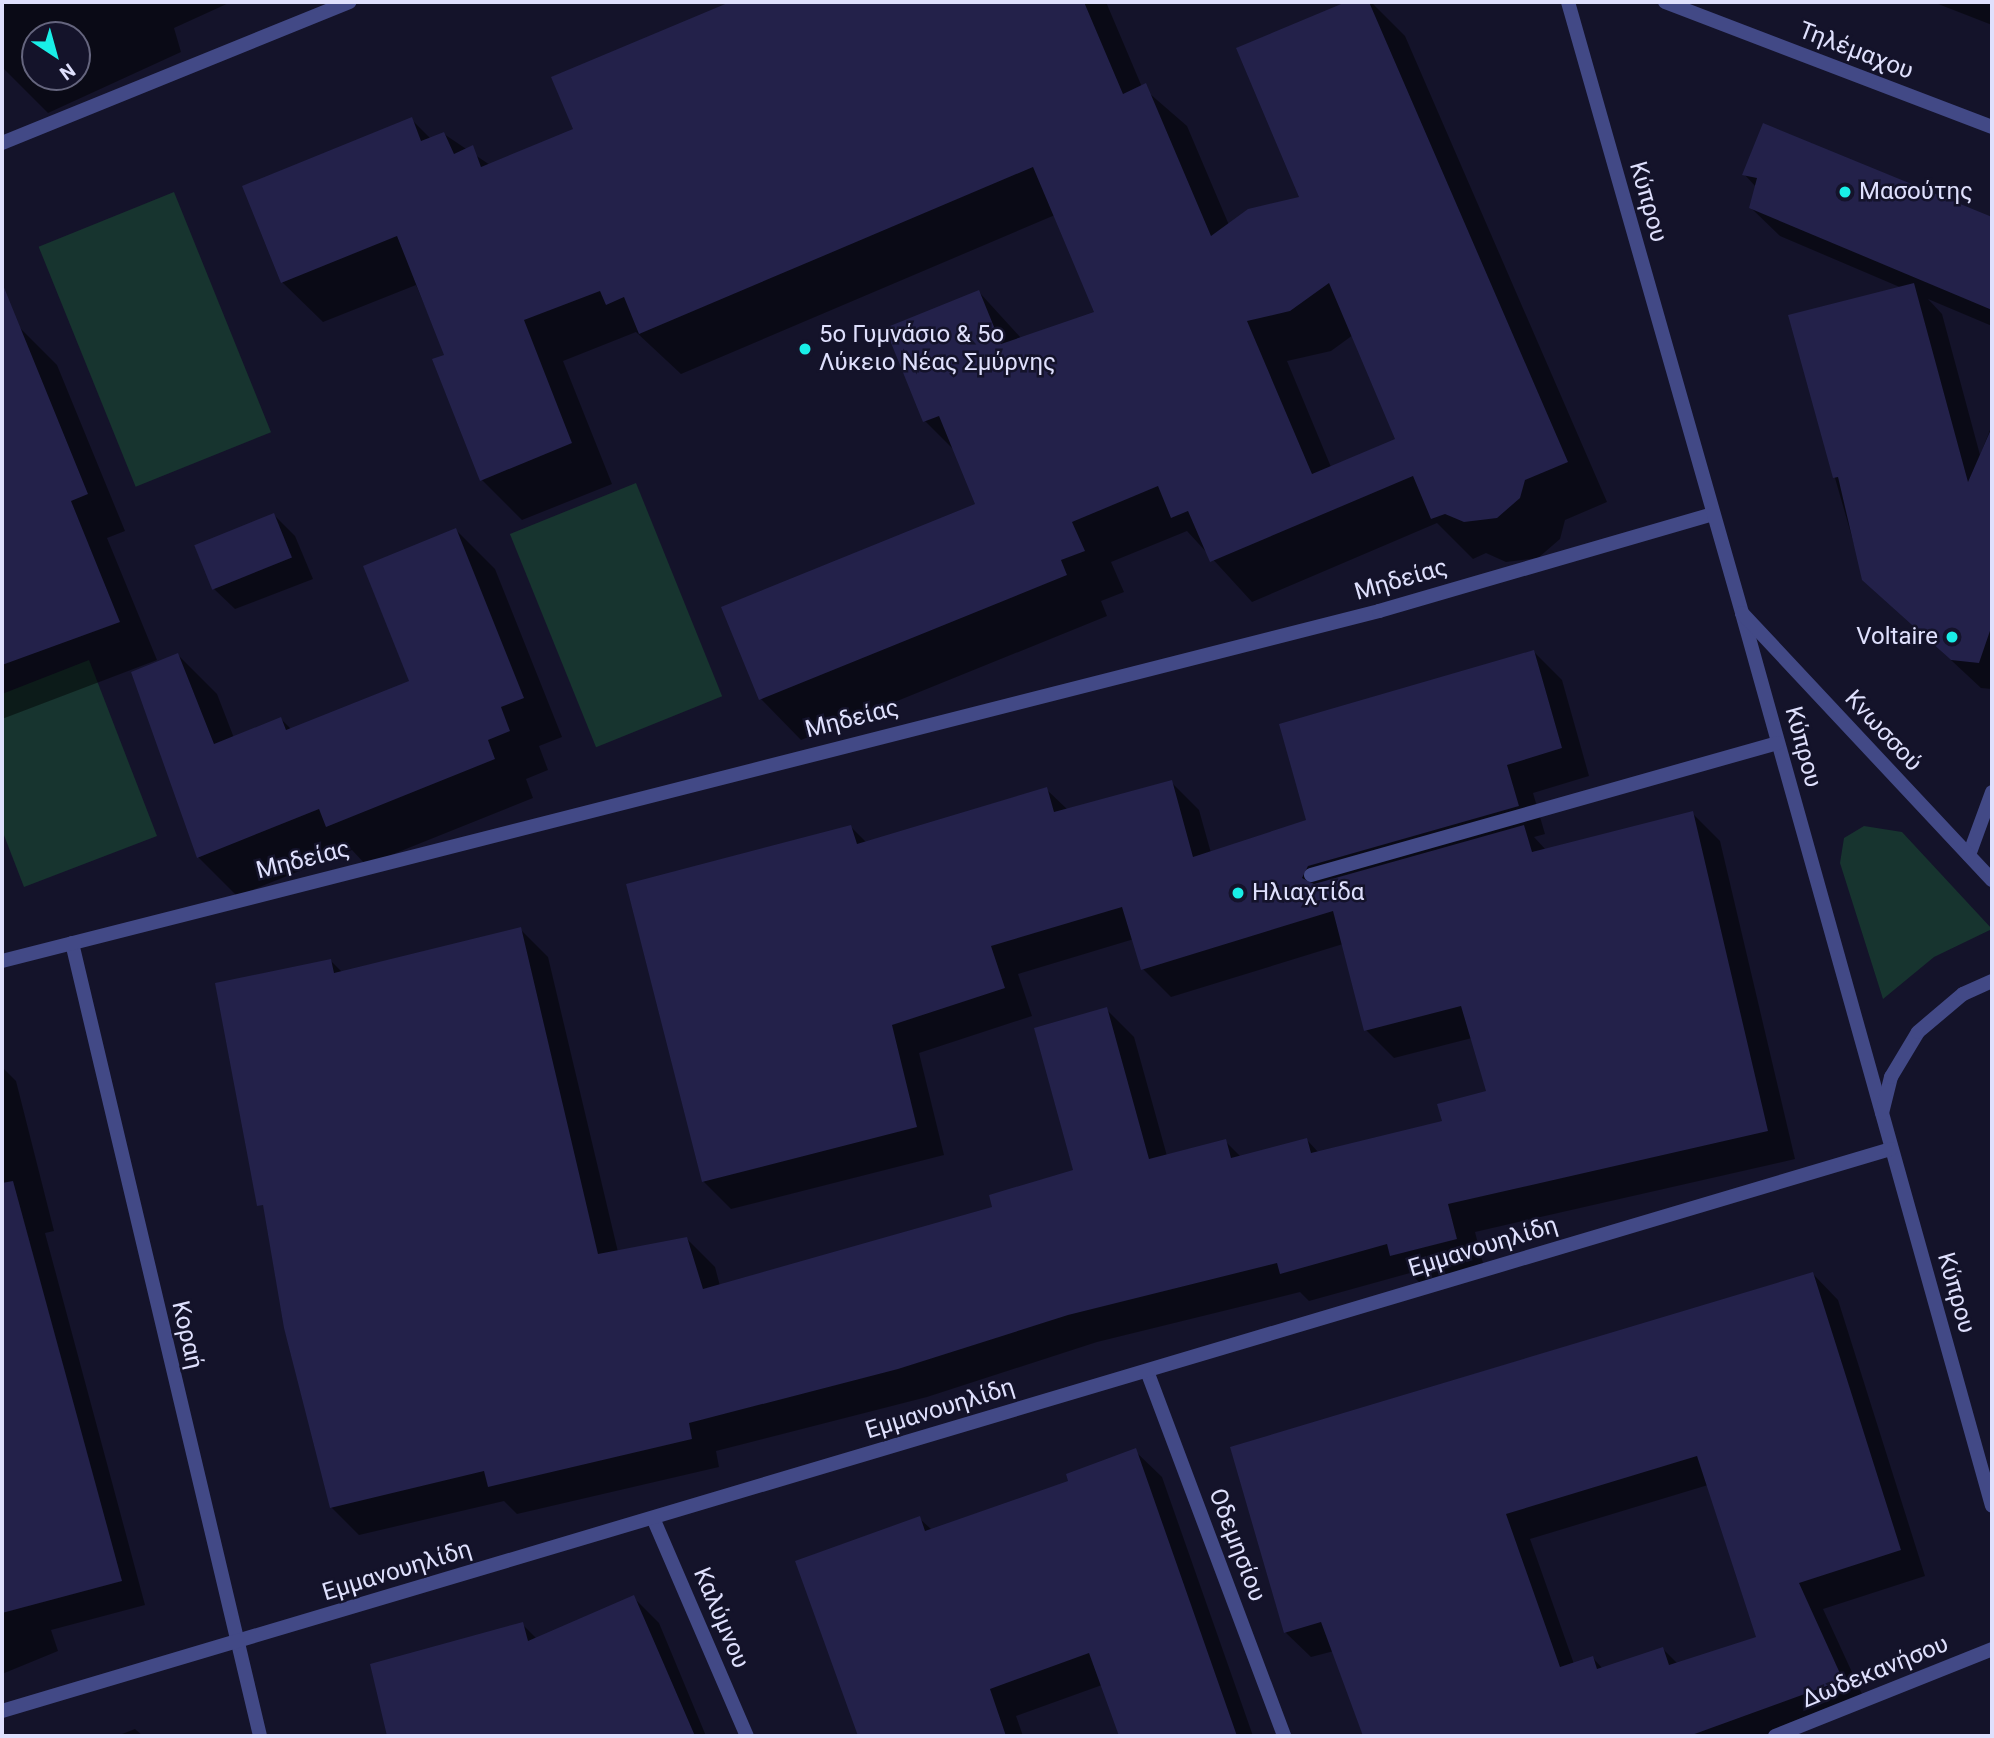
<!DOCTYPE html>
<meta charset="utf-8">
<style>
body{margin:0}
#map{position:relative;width:1994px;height:1738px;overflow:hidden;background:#14132a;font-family:Roboto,sans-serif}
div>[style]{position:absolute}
.green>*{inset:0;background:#17342f;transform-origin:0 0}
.shadow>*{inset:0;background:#0007}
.building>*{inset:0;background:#23214a;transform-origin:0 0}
.minor>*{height:14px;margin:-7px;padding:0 7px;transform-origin:7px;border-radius:7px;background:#424986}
.tertiary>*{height:14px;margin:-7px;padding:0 7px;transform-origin:7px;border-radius:7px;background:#424986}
.dots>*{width:19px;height:19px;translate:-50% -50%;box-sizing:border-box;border:4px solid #14132a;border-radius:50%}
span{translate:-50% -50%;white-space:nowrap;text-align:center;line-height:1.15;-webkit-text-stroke:5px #14132a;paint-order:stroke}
.street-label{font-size:24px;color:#dfe0fd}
.poi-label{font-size:24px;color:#dfe0fd}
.left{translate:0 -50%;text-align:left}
.right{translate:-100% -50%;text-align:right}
.frame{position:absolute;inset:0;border:4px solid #dfe0fd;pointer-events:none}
.north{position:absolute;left:21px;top:21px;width:70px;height:70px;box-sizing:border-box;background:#14132a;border:2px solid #65657e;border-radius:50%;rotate:144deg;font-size:19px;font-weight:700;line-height:28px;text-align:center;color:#dfe0fd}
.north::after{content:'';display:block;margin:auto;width:24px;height:32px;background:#19eee7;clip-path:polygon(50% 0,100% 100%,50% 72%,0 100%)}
</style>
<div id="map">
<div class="green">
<div style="left:174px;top:192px;width:259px;height:146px;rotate:68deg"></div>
<div style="left:636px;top:483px;width:230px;height:136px;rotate:68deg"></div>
<div style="clip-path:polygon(89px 660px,157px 836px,24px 887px,2px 830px,2px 694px)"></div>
<div style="clip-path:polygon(1864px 826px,1902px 832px,1992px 929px,1934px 957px,1883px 999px,1840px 863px,1844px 838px)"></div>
</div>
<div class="shadow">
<div style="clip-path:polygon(evenodd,2px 2px,231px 2px,174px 28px,181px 52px,48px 113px,3px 68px,2px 2px,35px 35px,77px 35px,77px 77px,35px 77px,35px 35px)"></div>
<div style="clip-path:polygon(evenodd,734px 2px,1106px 2px,1142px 87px,1187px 126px,1229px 225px,1301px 198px,1239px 49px,1351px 2px,1371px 2px,1405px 36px,1607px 502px,1565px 520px,1560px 539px,1538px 558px,1506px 562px,1486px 553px,1473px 559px,1437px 523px,1252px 602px,1187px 531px,1111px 562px,1124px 592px,1101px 601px,1107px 616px,801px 740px,761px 699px,977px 505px,956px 452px,925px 421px,888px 329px,979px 292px,1022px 339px,1096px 313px,1055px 215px,681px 374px,636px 332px,563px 361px,612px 484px,522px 520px,482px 480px,446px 356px,416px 285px,323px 322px,282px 282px,412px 120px,431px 139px,444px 134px,490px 165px,576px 130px,554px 78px,734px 2px,1353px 335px,1398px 440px,1331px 467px,1287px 361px,1331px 351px,1353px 335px)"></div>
<div style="clip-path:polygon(1933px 2px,1992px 2px,1992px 25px)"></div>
<div style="clip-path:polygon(1764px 125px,1992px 219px,1992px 326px,1928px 299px,1942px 314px,1980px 455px,1992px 425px,1992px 689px,1981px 688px,1864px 579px,1835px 478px,1902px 288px,1780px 236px,1751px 208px,1756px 187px,1744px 174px)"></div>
<div style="clip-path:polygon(2px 324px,10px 332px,20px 328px,57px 365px,125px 531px,107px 538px,157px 660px,2px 719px)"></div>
<div style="clip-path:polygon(274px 515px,295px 536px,313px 579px,235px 609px,213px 588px)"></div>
<div style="clip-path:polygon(456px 530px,495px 569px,562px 737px,539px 746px,548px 770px,526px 779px,533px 798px,366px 865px,352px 850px,237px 896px,198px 857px,178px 655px,217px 694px,234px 738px,281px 719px,292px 730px,411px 682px)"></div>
<div style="clip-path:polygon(1534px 652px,1562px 680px,1589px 776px,1533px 793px,1545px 834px,1534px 837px,1546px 850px,1692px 813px,1720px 841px,1795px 1159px,1475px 1232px,1484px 1267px,1420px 1283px,1410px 1273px,1309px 1301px,1300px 1292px,1097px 1342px,927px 1397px,716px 1451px,719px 1467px,517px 1514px,504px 1501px,359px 1535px,331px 1507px,331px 961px,343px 973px,520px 929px,548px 957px,618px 1252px,687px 1239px,715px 1267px,720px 1286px,995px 1209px,1075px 1171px,1106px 1009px,1134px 1037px,1167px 1156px,1225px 1141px,1241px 1157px,1307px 1140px,1319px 1153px,1444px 1122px,1488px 1092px,1472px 1038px,1394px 1058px,1366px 1030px,1343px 944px,1171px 997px,1143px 969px,1134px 939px,1018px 974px,1032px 1016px,919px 1053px,944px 1155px,731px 1209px,703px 1181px,851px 827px,867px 843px,1046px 789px,1068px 810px,1171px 782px,1199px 810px,1211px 853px,1308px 821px)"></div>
<div style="clip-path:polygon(2px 1067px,16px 1081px,54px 1231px,45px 1233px,145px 1605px,51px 1630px,58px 1651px,2px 1674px,2px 1505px,17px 1500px,2px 1442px)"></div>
<div style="clip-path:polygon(evenodd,1813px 1274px,1838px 1300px,1925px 1576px,1823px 1609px,1867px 1705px,1785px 1736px,1365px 1736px,1334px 1651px,1311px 1657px,1285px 1632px,1813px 1274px,1708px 1485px,1758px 1638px,1678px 1664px,1663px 1649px,1603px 1669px,1593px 1658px,1574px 1664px,1530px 1539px,1708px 1485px)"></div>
<div style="clip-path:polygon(1135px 1451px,1162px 1477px,1253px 1736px,1120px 1736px,1102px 1685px,1016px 1716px,1023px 1736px,859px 1736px,797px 1562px,919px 1518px,932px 1530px,1071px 1482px)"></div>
<div style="clip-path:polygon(633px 1597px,659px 1623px,706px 1736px,390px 1736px,372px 1665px,522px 1624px,537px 1639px)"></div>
<div style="clip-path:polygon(135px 1729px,143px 1736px,117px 1736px)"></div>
</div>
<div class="building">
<div style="clip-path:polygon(evenodd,730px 2px,1084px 2px,1123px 94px,1146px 83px,1211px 236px,1248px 209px,1299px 197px,1236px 48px,1346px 2px,1369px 2px,1568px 462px,1525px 480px,1520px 498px,1497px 518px,1464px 522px,1445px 514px,1431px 519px,1413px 476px,1210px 562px,1188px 511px,1171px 518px,1158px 486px,1072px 522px,1085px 551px,1061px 560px,1067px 575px,759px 700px,721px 607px,975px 504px,939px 416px,923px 422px,885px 328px,979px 290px,1001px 344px,1094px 312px,1033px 167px,639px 334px,624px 297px,606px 305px,600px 291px,524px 320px,572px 443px,480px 481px,432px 359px,444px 355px,397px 236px,281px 283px,242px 186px,412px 117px,421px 141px,444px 132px,454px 154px,473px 145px,481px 167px,573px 129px,551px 77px,730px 2px,1329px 283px,1395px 439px,1312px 474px,1247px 321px,1290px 311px,1329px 283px)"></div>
<div style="clip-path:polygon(1763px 123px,1992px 217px,1992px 310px,1749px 208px,1757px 178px,1742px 175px)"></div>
<div style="clip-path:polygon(1914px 283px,1968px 482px,1992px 427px,1992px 625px,1979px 663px,1951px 660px,1862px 580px,1838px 477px,1833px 478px,1788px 315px)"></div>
<div style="clip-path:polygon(3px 285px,88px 494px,71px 501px,120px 622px,2px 665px)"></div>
<div style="left:274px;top:513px;width:48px;height:86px;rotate:68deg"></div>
<div style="clip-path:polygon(456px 528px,524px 698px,501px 707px,510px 731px,488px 740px,495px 759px,326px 827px,319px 809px,197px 858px,131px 672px,178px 653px,214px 744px,281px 717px,286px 730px,409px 681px,363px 566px)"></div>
<div style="clip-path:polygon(1534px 650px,1562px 748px,1507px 765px,1519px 806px,1308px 866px,1302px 878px,1314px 884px,1524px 825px,1532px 852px,1693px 811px,1768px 1131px,1448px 1204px,1457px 1239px,1390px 1256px,1387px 1244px,1280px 1274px,1277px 1263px,1068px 1315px,898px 1369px,689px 1423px,692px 1439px,488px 1487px,484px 1471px,330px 1508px,284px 1328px,263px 1205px,257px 1206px,215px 983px,331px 959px,334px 973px,521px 927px,598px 1254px,687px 1237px,703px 1289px,992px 1207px,989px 1195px,1073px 1170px,1034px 1028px,1107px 1007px,1149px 1159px,1226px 1139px,1231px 1158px,1307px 1138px,1311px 1153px,1442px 1121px,1437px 1104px,1486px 1091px,1461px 1006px,1364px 1031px,1333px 911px,1141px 970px,1122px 907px,991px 946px,1005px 988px,892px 1025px,917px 1127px,702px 1182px,626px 884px,851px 825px,857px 844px,1047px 787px,1054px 812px,1172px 780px,1193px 857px,1306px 820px,1279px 724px)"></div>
<div style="clip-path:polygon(13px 1181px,122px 1581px,2px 1613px,2px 1183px)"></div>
<div style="clip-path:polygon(evenodd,1813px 1272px,1901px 1550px,1799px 1583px,1843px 1680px,1689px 1736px,1363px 1736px,1321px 1622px,1284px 1633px,1230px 1447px,1813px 1272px,1697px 1456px,1756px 1637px,1669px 1665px,1663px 1647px,1597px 1669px,1593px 1656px,1560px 1667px,1506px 1514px,1697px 1456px)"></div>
<div style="clip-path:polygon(1136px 1448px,1237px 1736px,1119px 1736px,1089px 1653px,990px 1689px,1006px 1736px,858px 1736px,795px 1561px,920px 1516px,925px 1531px,1068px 1481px,1066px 1474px)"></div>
<div style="clip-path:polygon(634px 1595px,695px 1736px,387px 1736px,370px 1664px,523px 1622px,528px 1641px)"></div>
</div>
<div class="minor">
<div style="left:1665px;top:2px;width:350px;rotate:20.9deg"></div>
<div style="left:2px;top:143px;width:375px;rotate:-22.1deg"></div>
<div style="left:1742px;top:613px;width:927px;rotate:74.36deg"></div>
<div style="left:1969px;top:855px;width:67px;rotate:-69.9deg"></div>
<div style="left:1311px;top:875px;width:485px;rotate:-15.8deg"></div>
<div style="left:72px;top:943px;width:815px;rotate:76.66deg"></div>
<div style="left:2px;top:961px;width:1421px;rotate:-14.26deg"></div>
<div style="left:1379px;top:611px;width:347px;rotate:-16.2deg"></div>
<div style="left:1882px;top:1113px;width:37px;rotate:-76deg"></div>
<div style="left:1891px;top:1077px;width:52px;rotate:-59deg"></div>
<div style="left:1918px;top:1032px;width:59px;rotate:-40.2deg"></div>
<div style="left:1963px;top:994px;width:32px;rotate:-24deg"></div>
<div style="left:1147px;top:1371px;width:390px;rotate:69.4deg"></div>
<div style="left:653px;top:1518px;width:237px;rotate:66.7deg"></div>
<div style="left:2px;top:1711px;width:1971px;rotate:-16.57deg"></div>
<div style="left:1775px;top:1736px;width:234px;rotate:-21.8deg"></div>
</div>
<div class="tertiary">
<div style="left:1568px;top:2px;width:635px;rotate:74.1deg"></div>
<div style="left:1742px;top:613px;width:366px;rotate:46.9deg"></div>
</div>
<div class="dots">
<div style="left:1845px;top:192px;background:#19eee7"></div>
<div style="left:805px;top:349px;background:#19eee7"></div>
<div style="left:1952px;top:637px;background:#19eee7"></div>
<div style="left:1238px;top:893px;background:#19eee7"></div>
</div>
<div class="street-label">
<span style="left:1856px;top:51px;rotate:21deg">Τηλέμαχου</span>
<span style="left:1648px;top:202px;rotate:74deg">Κύπρου</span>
<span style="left:1401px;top:580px;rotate:-16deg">Μηδείας</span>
<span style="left:852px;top:719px;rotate:-14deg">Μηδείας</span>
<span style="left:1883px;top:731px;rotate:47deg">Κνωσσού</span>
<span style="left:1803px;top:747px;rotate:75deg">Κύπρου</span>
<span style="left:303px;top:860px;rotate:-14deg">Μηδείας</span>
<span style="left:1483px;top:1247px;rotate:-17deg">Εμμανουηλίδη</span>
<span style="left:1956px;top:1293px;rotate:74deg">Κύπρου</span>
<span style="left:187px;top:1335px;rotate:77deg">Κοραή</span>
<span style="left:940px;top:1409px;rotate:-17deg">Εμμανουηλίδη</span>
<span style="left:1237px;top:1545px;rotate:69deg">Οδεμησίου</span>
<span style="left:397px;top:1571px;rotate:-17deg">Εμμανουηλίδη</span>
<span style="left:721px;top:1618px;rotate:67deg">Καλύμνου</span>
<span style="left:1875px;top:1672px;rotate:-22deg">Δωδεκανήσου</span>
</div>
<div class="poi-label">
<span class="left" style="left:1859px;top:192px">Μασούτης</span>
<span class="left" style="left:819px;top:349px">5ο Γυμνάσιο &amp; 5ο<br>Λύκειο Νέας Σμύρνης</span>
<span class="right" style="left:1938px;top:637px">Voltaire</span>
<span class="left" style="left:1252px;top:893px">Ηλιαχτίδα</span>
</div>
<div class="frame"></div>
<div class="north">N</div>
</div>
